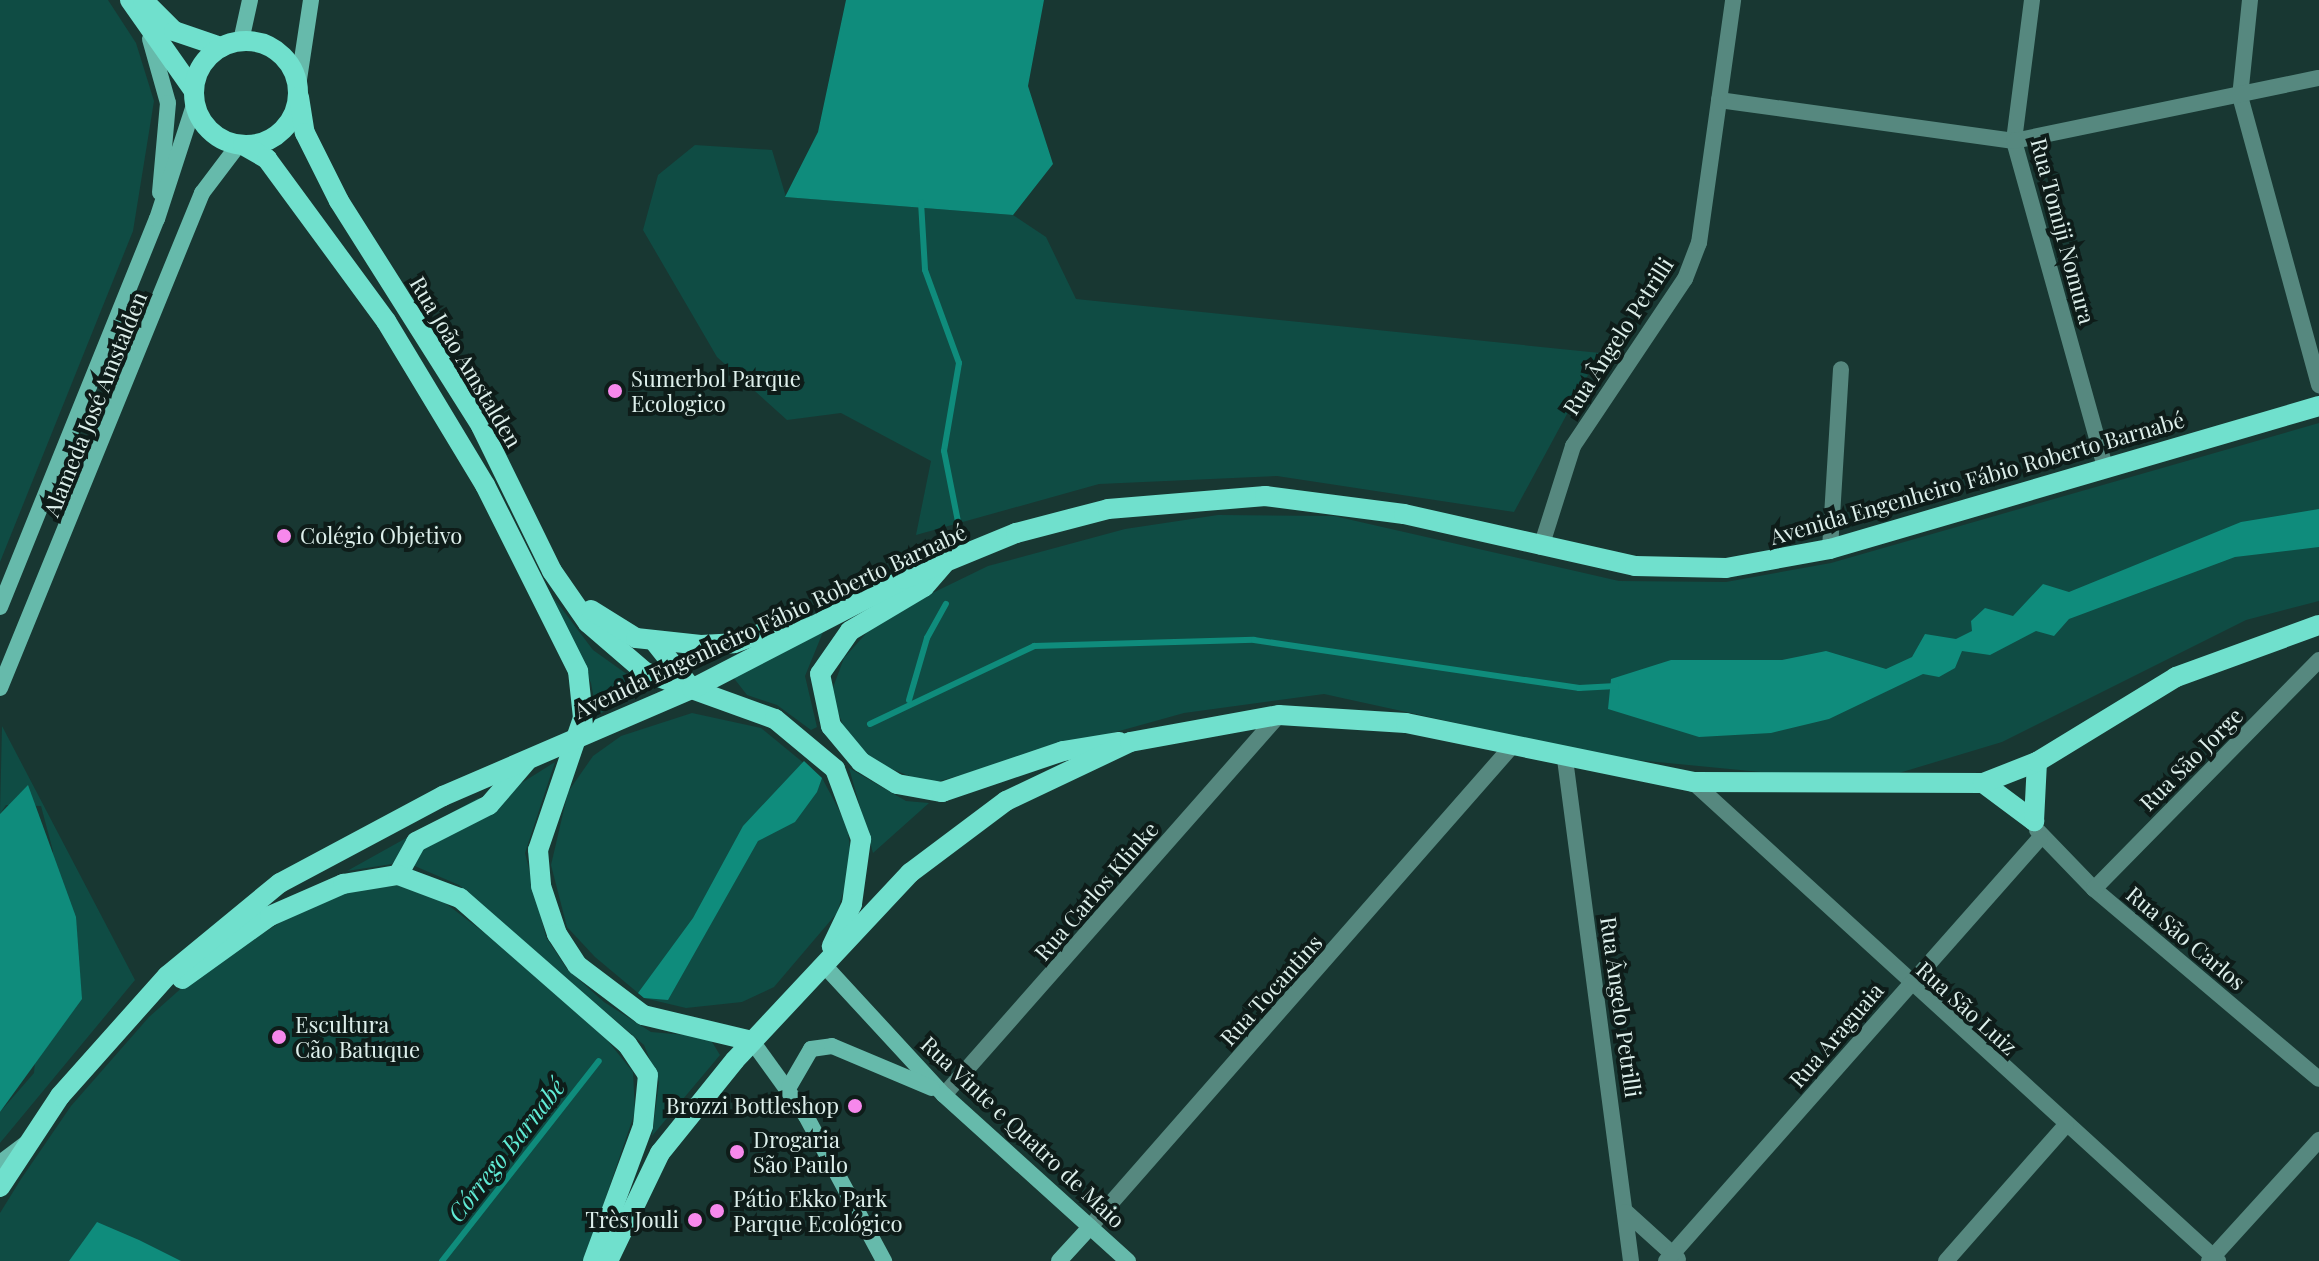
<!DOCTYPE html>
<meta charset="utf-8">
<style>
body{margin:0}
#map{position:relative;width:2319px;height:1261px;overflow:hidden;background:#183732;font-family:"Playfair Display",serif}
div>[style]{position:absolute}
.green>*{inset:0;background:#0f4c44}
.water>*{inset:0;background:#0f8c7c}
.stream>*{height:6px;margin:-3px;padding:0 3px;transform-origin:3px;border-radius:3px;background:#0f8c7c}
.street>*{height:16px;margin:-8px;padding:0 8px;transform-origin:8px;border-radius:8px;background:#56887f}
.secondary>*{height:16px;margin:-8px;padding:0 8px;transform-origin:8px;border-radius:8px;background:#66baab}
.primary>*{height:20px;margin:-10px;padding:0 10px;transform-origin:10px;border-radius:10px;background:#70e0cd}
.primary>.ring{margin:-10px;padding:0;box-sizing:content-box;background:none;border:20px solid #70e0cd;border-radius:50%}
.dots>*{width:22px;height:22px;translate:-50% -50%;box-sizing:border-box;border:4px solid #0e1c19;border-radius:50%}
span{translate:-50% -50%;white-space:nowrap;text-align:center;line-height:1.15;-webkit-text-stroke:8px #0e1c19;paint-order:stroke}
.street-label{font-size:22px;color:#ddefeb}
.poi-label{font-size:22px;color:#ddefeb}
.left{translate:0 -50%;text-align:left}
.right{translate:-100% -50%;text-align:right}
.water-label{font-size:24px;color:#60ebd5;font-style:italic}
</style>
<div id="map">
<div class="green">
<div style="clip-path:polygon(0 0,108px 0,136px 43px,154px 101px,133px 231px,0 562px)"></div>
<div style="clip-path:polygon(695px 145px,772px 150px,786px 197px,1013px 215px,1046px 237px,1076px 299px,1600px 353px,1514px 512px,1277px 476px,1099px 484px,916px 535px,931px 461px,841px 413px,787px 420px,717px 357px,643px 230px,658px 175px)"></div>
<div style="clip-path:polygon(2319px 423px,2319px 601px,2246px 620px,2002px 742px,1899px 773px,1771px 773px,1616px 758px,1324px 694px,1184px 713px,929px 784px,872px 761px,844px 728px,831px 693px,844px 658px,879px 619px,988px 566px,1125px 529px,1218px 515px,1334px 516px,1619px 581px,1726px 582px,1831px 563px)"></div>
<div style="clip-path:polygon(553px 597px,593px 650px,645px 687px,643px 693px,597px 715px,591px 683px)"></div>
<div style="clip-path:polygon(823px 632px,805px 676px,817px 727px,811px 730px,777px 705px,747px 695px,733px 677px)"></div>
<div style="clip-path:polygon(692px 713px,761px 728px,822px 778px,847px 825px,852px 863px,837px 913px,774px 987px,742px 1002px,686px 1008px,644px 998px,595px 957px,567px 927px,551px 865px,568px 792px,593px 756px,621px 736px)"></div>
<div style="clip-path:polygon(2px 726px,135px 980px,0 1143px,0 1112px,34px 1073px,53px 851px,41px 806px,6px 805px,0 814px)"></div>
<div style="clip-path:polygon(555px 762px,525px 853px,546px 937px,567px 969px,604px 1002px,651px 1032px,709px 1037px,720px 1055px,652px 1136px,659px 1082px,644px 1045px,459px 885px,410px 864px,420px 847px)"></div>
<div style="clip-path:polygon(849px 768px,906px 801px,929px 803px,873px 853px)"></div>
<div style="clip-path:polygon(478px 798px,486px 801px,416px 834px,392px 864px,347px 871px)"></div>
<div style="clip-path:polygon(401px 885px,428px 890px,490px 937px,607px 1040px,633px 1072px,635px 1112px,584px 1261px,0 1261px,0 1213px,21px 1179px,71px 1106px,149px 1017px,195px 976px,289px 917px,350px 891px)"></div>
</div>
<div class="water">
<div style="clip-path:polygon(846px 0,1044px 0,1028px 86px,1053px 164px,1013px 215px,785px 197px,818px 132px)"></div>
<div style="clip-path:polygon(2319px 509px,2319px 547px,2235px 557px,2069px 619px,2054px 636px,2036px 631px,1990px 655px,1962px 651px,1955px 668px,1939px 677px,1923px 674px,1829px 719px,1771px 733px,1699px 737px,1608px 709px,1611px 679px,1671px 660px,1782px 660px,1826px 651px,1886px 669px,1912px 657px,1925px 634px,1956px 639px,1972px 631px,1971px 621px,1985px 608px,2013px 616px,2043px 584px,2069px 592px,2241px 522px)"></div>
<div style="clip-path:polygon(804px 761px,822px 778px,817px 792px,795px 822px,758px 841px,668px 1000px,644px 998px,638px 993px,693px 918px,743px 826px)"></div>
<div style="clip-path:polygon(28px 785px,76px 917px,82px 999px,0 1112px,0 814px)"></div>
<div style="clip-path:polygon(97px 1222px,139px 1240px,181px 1261px,69px 1261px)"></div>
</div>
<div class="stream">
<div style="left:921px;top:202px;width:68px;rotate:86.6deg"></div>
<div style="left:925px;top:270px;width:99px;rotate:69.9deg"></div>
<div style="left:959px;top:363px;width:89px;rotate:99.7deg"></div>
<div style="left:944px;top:451px;width:77px;rotate:78.8deg"></div>
<div style="left:909px;top:700px;width:65px;rotate:-73.8deg"></div>
<div style="left:927px;top:638px;width:39px;rotate:-61deg"></div>
<div style="left:870px;top:724px;width:182px;rotate:-25.4deg"></div>
<div style="left:1034px;top:646px;width:220px;rotate:-1.6deg"></div>
<div style="left:1254px;top:640px;width:329px;rotate:8.4deg"></div>
<div style="left:1579px;top:688px;width:37px;rotate:-3deg"></div>
<div style="left:442px;top:1261px;width:254px;rotate:-51.9deg"></div>
</div>
<div class="street">
<div style="left:2032px;top:0;width:142px;rotate:97.3deg"></div>
<div style="left:2014px;top:141px;width:339px;rotate:74.4deg"></div>
<div style="left:2250px;top:0;width:97px;rotate:95.9deg"></div>
<div style="left:2240px;top:96px;width:300px;rotate:74.7deg"></div>
<div style="left:1719px;top:100px;width:298px;rotate:7.9deg"></div>
<div style="left:2014px;top:141px;width:311px;rotate:-11.7deg"></div>
<div style="left:1541px;top:547px;width:106px;rotate:-72.4deg"></div>
<div style="left:1573px;top:446px;width:201px;rotate:-56.2deg"></div>
<div style="left:1685px;top:279px;width:39px;rotate:-69deg"></div>
<div style="left:1699px;top:243px;width:245px;rotate:-82deg"></div>
<div style="left:1830px;top:549px;width:180px;rotate:-86.5deg"></div>
<div style="left:1565px;top:759px;width:506px;rotate:82.51deg"></div>
<div style="left:1693px;top:782px;width:711px;rotate:42.38deg"></div>
<div style="left:2037px;top:830px;width:82px;rotate:46deg"></div>
<div style="left:2094px;top:889px;width:294px;rotate:40.2deg"></div>
<div style="left:2094px;top:889px;width:321px;rotate:-45.5deg"></div>
<div style="left:944px;top:1095px;width:507px;rotate:-48.6deg"></div>
<div style="left:1626px;top:1212px;width:70px;rotate:42.1deg"></div>
<div style="left:1090px;top:1227px;width:641px;rotate:-48.73deg"></div>
<div style="left:1666px;top:1261px;width:565px;rotate:-48.52deg"></div>
<div style="left:1946px;top:1261px;width:181px;rotate:-48.6deg"></div>
<div style="left:2209px;top:1261px;width:164px;rotate:-47.7deg"></div>
</div>
<div class="secondary">
<div style="left:150px;top:39px;width:66px;rotate:74.3deg"></div>
<div style="left:168px;top:103px;width:90px;rotate:95.1deg"></div>
<div style="left:241px;top:41px;width:42px;rotate:-77.6deg"></div>
<div style="left:298px;top:86px;width:87px;rotate:-81.4deg"></div>
<div style="left:0;top:607px;width:419px;rotate:-68deg"></div>
<div style="left:157px;top:219px;width:123px;rotate:-72deg"></div>
<div style="left:0;top:688px;width:535px;rotate:-67.8deg"></div>
<div style="left:202px;top:193px;width:61px;rotate:-52.9deg"></div>
<div style="left:823px;top:964px;width:178px;rotate:47.3deg"></div>
<div style="left:944px;top:1095px;width:248px;rotate:42.1deg"></div>
<div style="left:752px;top:1041px;width:92px;rotate:54.2deg"></div>
<div style="left:806px;top:1116px;width:165px;rotate:61.7deg"></div>
<div style="left:789px;top:1087px;width:44px;rotate:-59.9deg"></div>
<div style="left:811px;top:1049px;width:21px;rotate:-8deg"></div>
<div style="left:832px;top:1046px;width:108px;rotate:22.8deg"></div>
<div style="left:0;top:1163px;width:31px;rotate:-37deg"></div>
<div style="left:1059px;top:1261px;width:46px;rotate:-47.6deg"></div>
</div>
<div class="primary">
<div style="left:130px;top:0;width:111px;rotate:54.9deg"></div>
<div style="left:143px;top:0;width:44px;rotate:45deg"></div>
<div style="left:174px;top:31px;width:50px;rotate:18.8deg"></div>
<div class="ring" style="left:194px;top:41px;width:84px;height:84px"></div>
<div style="left:299px;top:97px;width:36px;rotate:81deg"></div>
<div style="left:305px;top:133px;width:76px;rotate:63.4deg"></div>
<div style="left:339px;top:201px;width:266px;rotate:57.7deg"></div>
<div style="left:481px;top:426px;width:161px;rotate:63.9deg"></div>
<div style="left:552px;top:571px;width:63px;rotate:55.3deg"></div>
<div style="left:588px;top:623px;width:75px;rotate:40.7deg"></div>
<div style="left:645px;top:672px;width:138px;rotate:19.9deg"></div>
<div style="left:775px;top:719px;width:78px;rotate:39.8deg"></div>
<div style="left:835px;top:769px;width:75px;rotate:69.6deg"></div>
<div style="left:861px;top:839px;width:66px;rotate:97.9deg"></div>
<div style="left:852px;top:904px;width:47px;rotate:115.5deg"></div>
<div style="left:243px;top:145px;width:28px;rotate:30deg"></div>
<div style="left:267px;top:159px;width:201px;rotate:53.7deg"></div>
<div style="left:386px;top:321px;width:192px;rotate:58.9deg"></div>
<div style="left:485px;top:485px;width:208px;rotate:63.4deg"></div>
<div style="left:578px;top:671px;width:47px;rotate:83.9deg"></div>
<div style="left:583px;top:718px;width:139px;rotate:108.8deg"></div>
<div style="left:538px;top:850px;width:36px;rotate:85deg"></div>
<div style="left:541px;top:886px;width:51px;rotate:71.6deg"></div>
<div style="left:557px;top:934px;width:37px;rotate:57deg"></div>
<div style="left:577px;top:965px;width:83px;rotate:37.1deg"></div>
<div style="left:643px;top:1015px;width:112px;rotate:13.4deg"></div>
<div style="left:944px;top:564px;width:30px;rotate:131deg"></div>
<div style="left:924px;top:587px;width:86px;rotate:149.3deg"></div>
<div style="left:850px;top:631px;width:52px;rotate:124.9deg"></div>
<div style="left:820px;top:674px;width:53px;rotate:78.1deg"></div>
<div style="left:831px;top:726px;width:47px;rotate:50.2deg"></div>
<div style="left:861px;top:762px;width:42px;rotate:31.4deg"></div>
<div style="left:897px;top:784px;width:46px;rotate:10.1deg"></div>
<div style="left:942px;top:792px;width:128px;rotate:-18.7deg"></div>
<div style="left:1063px;top:751px;width:57px;rotate:-9.1deg"></div>
<div style="left:591px;top:610px;width:53px;rotate:31.9deg"></div>
<div style="left:636px;top:638px;width:65px;rotate:6.1deg"></div>
<div style="left:701px;top:645px;width:33px;rotate:-3deg"></div>
<div style="left:734px;top:643px;width:72px;rotate:-19.4deg"></div>
<div style="left:654px;top:641px;width:61px;rotate:51.6deg"></div>
<div style="left:1983px;top:783px;width:64px;rotate:36.7deg"></div>
<div style="left:2034px;top:821px;width:59px;rotate:-87.1deg"></div>
<div style="left:398px;top:875px;width:38px;rotate:-61deg"></div>
<div style="left:416px;top:842px;width:82px;rotate:-26.9deg"></div>
<div style="left:489px;top:805px;width:57px;rotate:-49.3deg"></div>
<div style="left:182px;top:979px;width:108px;rotate:-35.6deg"></div>
<div style="left:270px;top:916px;width:80px;rotate:-23.7deg"></div>
<div style="left:343px;top:884px;width:56px;rotate:-9.3deg"></div>
<div style="left:398px;top:875px;width:66px;rotate:20.4deg"></div>
<div style="left:460px;top:898px;width:222px;rotate:41.2deg"></div>
<div style="left:627px;top:1044px;width:37px;rotate:56deg"></div>
<div style="left:648px;top:1075px;width:51px;rotate:95.6deg"></div>
<div style="left:643px;top:1126px;width:144px;rotate:110.3deg"></div>
<div style="left:0;top:1187px;width:109px;rotate:-56.6deg"></div>
<div style="left:60px;top:1096px;width:161px;rotate:-48.3deg"></div>
<div style="left:167px;top:976px;width:146px;rotate:-39.5deg"></div>
<div style="left:280px;top:883px;width:185px;rotate:-28.1deg"></div>
<div style="left:443px;top:796px;width:271px;rotate:-23.3deg"></div>
<div style="left:692px;top:689px;width:239px;rotate:-27.4deg"></div>
<div style="left:904px;top:579px;width:121px;rotate:-22.3deg"></div>
<div style="left:1016px;top:533px;width:95px;rotate:-14.6deg"></div>
<div style="left:1108px;top:509px;width:158px;rotate:-4.7deg"></div>
<div style="left:1265px;top:496px;width:140px;rotate:7.4deg"></div>
<div style="left:1404px;top:514px;width:237px;rotate:12.7deg"></div>
<div style="left:1635px;top:566px;width:91px;rotate:1.3deg"></div>
<div style="left:1726px;top:568px;width:106px;rotate:-10.4deg"></div>
<div style="left:1830px;top:549px;width:509px;rotate:-16.3deg"></div>
<div style="left:608px;top:1261px;width:120px;rotate:-64.3deg"></div>
<div style="left:660px;top:1153px;width:119px;rotate:-51.1deg"></div>
<div style="left:735px;top:1060px;width:256px;rotate:-46.9deg"></div>
<div style="left:910px;top:873px;width:120px;rotate:-36.9deg"></div>
<div style="left:1006px;top:801px;width:137px;rotate:-25.4deg"></div>
<div style="left:1130px;top:742px;width:151px;rotate:-10.3deg"></div>
<div style="left:1279px;top:715px;width:127px;rotate:3.6deg"></div>
<div style="left:1406px;top:723px;width:293px;rotate:11.6deg"></div>
<div style="left:1693px;top:782px;width:290px;rotate:0.2deg"></div>
<div style="left:1983px;top:783px;width:58px;rotate:-21.3deg"></div>
<div style="left:2037px;top:762px;width:163px;rotate:-31.4deg"></div>
<div style="left:2176px;top:677px;width:152px;rotate:-20deg"></div>
</div>
<div class="dots">
<div style="left:615px;top:391px;background:#f788ec"></div>
<div style="left:284px;top:536px;background:#f788ec"></div>
<div style="left:279px;top:1037px;background:#f788ec"></div>
<div style="left:855px;top:1106px;background:#f788ec"></div>
<div style="left:737px;top:1152px;background:#f788ec"></div>
<div style="left:717px;top:1211px;background:#f788ec"></div>
<div style="left:695px;top:1220px;background:#f788ec"></div>
</div>
<div class="street-label">
<span style="left:2063px;top:231px;rotate:75deg">Rua Tomiji Nomura</span>
<span style="left:1618px;top:336px;rotate:-57deg">Rua Ângelo Petrilli</span>
<span style="left:466px;top:362px;rotate:59deg">Rua João Amstalden</span>
<span style="left:95px;top:404px;rotate:-68deg">Alameda José Amstalden</span>
<span style="left:1977px;top:478px;rotate:-16deg">Avenida Engenheiro Fábio Roberto Barnabé</span>
<span style="left:770px;top:621px;rotate:-25deg">Avenida Engenheiro Fábio Roberto Barnabé</span>
<span style="left:2191px;top:759px;rotate:-45deg">Rua São Jorge</span>
<span style="left:1096px;top:891px;rotate:-49deg">Rua Carlos Klinke</span>
<span style="left:2186px;top:938px;rotate:40deg">Rua São Carlos</span>
<span style="left:1271px;top:990px;rotate:-48deg">Rua Tocantins</span>
<span style="left:1621px;top:1007px;rotate:82deg">Rua Ângelo Petrilli</span>
<span style="left:1967px;top:1008px;rotate:42deg">Rua São Luiz</span>
<span style="left:1836px;top:1035px;rotate:-49deg">Rua Araguaia</span>
<span style="left:1023px;top:1132px;rotate:43deg">Rua Vinte e Quatro de Maio</span>
</div>
<div class="poi-label">
<span class="left" style="left:631px;top:391px">Sumerbol Parque<br>Ecologico</span>
<span class="left" style="left:300px;top:536px">Colégio Objetivo</span>
<span class="left" style="left:295px;top:1037px">Escultura<br>Cão Batuque</span>
<span class="right" style="left:839px;top:1106px">Brozzi Bottleshop</span>
<span class="left" style="left:753px;top:1152px">Drogaria<br>São Paulo</span>
<span class="left" style="left:733px;top:1211px">Pátio Ekko Park<br>Parque Ecológico</span>
<span class="right" style="left:679px;top:1220px">Très Jouli</span>
</div>
<div class="water-label">
<span style="left:506px;top:1150px;rotate:-52deg">Córrego Barnabé</span>
</div>
</div>
